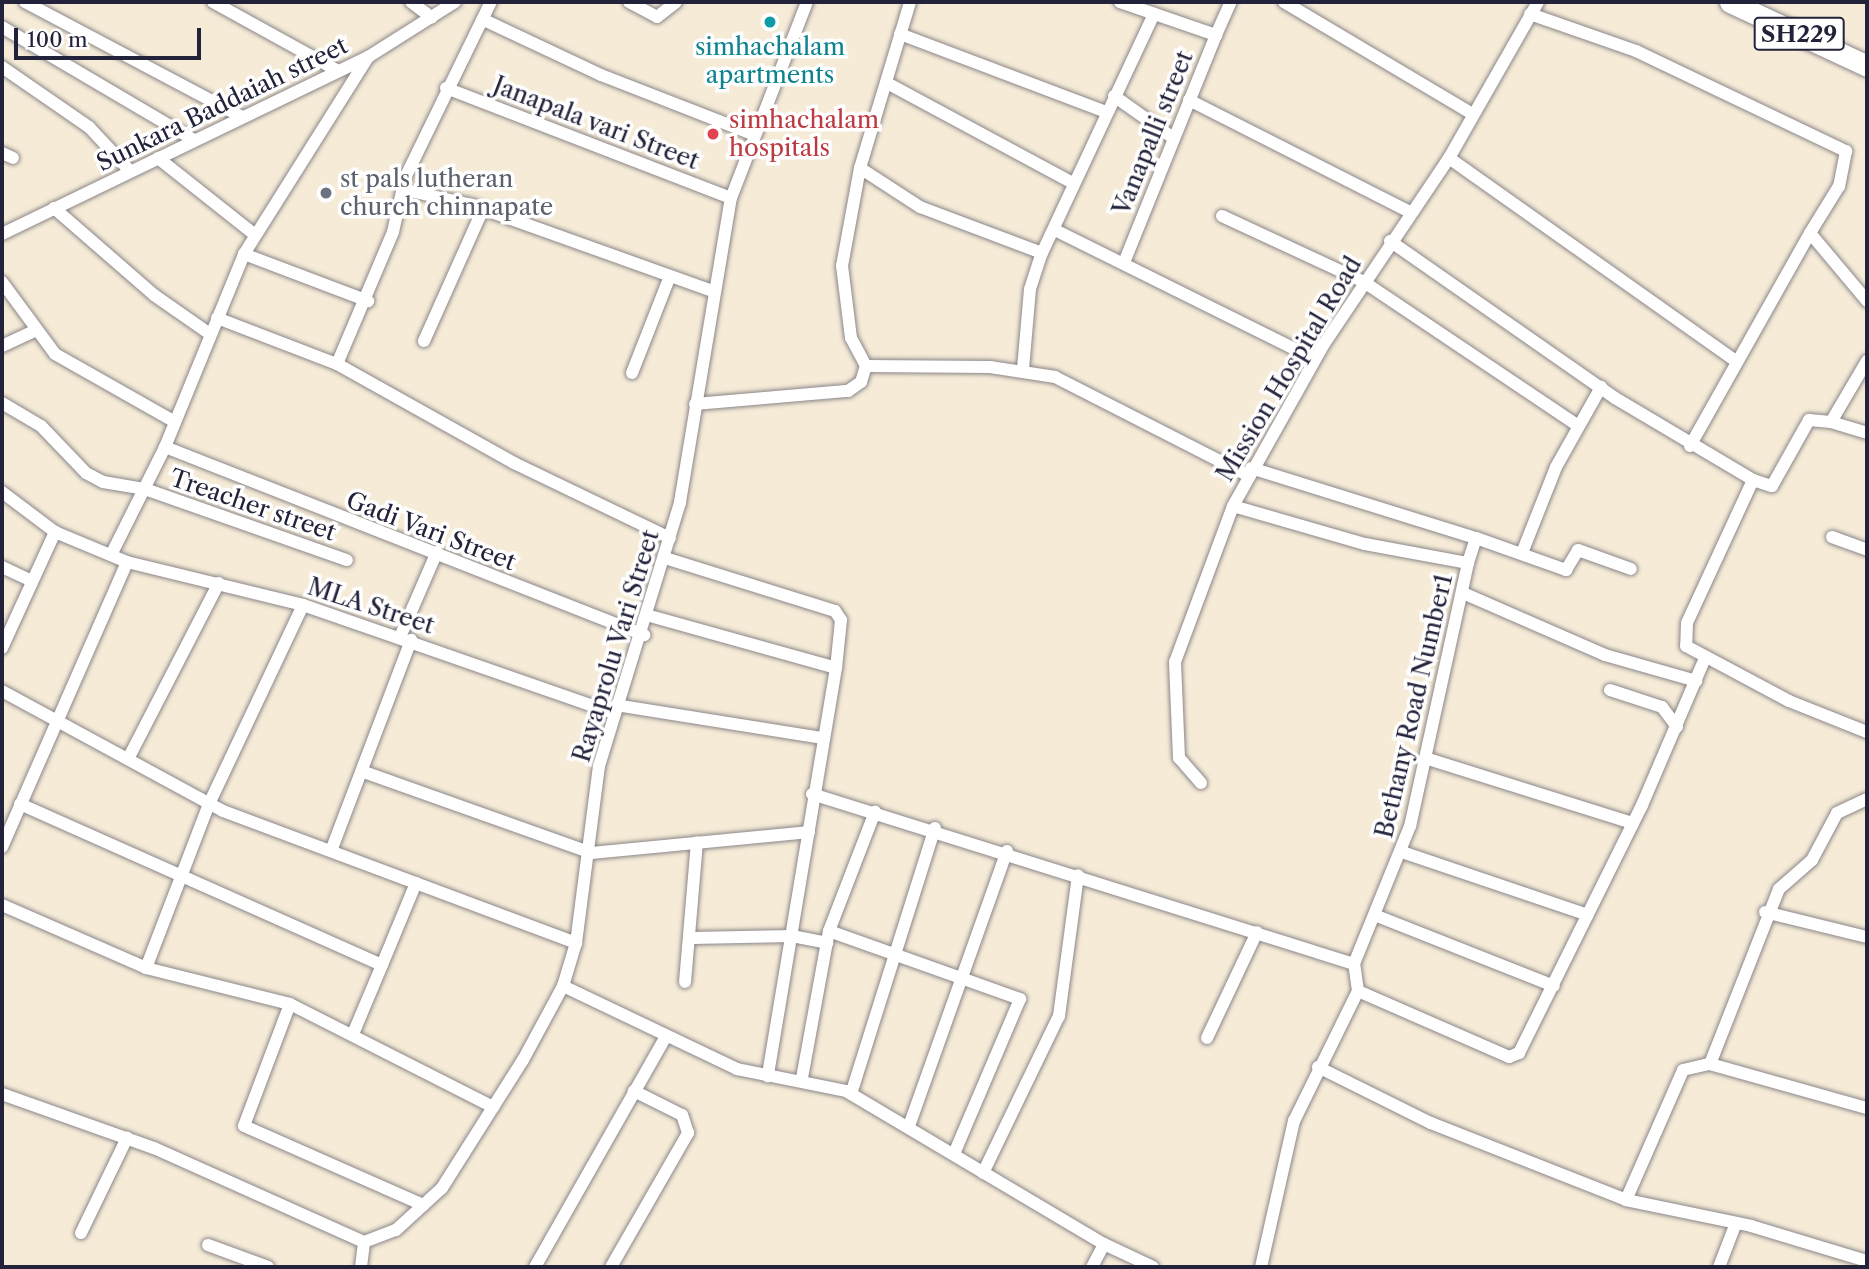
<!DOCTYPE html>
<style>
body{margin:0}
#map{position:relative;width:1869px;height:1269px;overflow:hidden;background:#f5ebd7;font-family:"Libre Caslon Text",serif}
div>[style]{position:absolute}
.roads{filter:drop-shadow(0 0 2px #8c8689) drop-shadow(0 0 2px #8c8689)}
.minor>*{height:12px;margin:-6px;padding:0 6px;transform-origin:6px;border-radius:6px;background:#fff}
.primary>*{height:21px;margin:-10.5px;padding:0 10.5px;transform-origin:10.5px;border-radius:10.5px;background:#fff}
.dots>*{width:19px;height:19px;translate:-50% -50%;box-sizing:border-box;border:4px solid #fff;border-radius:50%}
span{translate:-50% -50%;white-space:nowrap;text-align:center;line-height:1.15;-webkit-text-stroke:7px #fff;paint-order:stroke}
.shield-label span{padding:2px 5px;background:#fff;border:2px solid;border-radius:5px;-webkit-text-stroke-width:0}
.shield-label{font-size:23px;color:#22223b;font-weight:700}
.culture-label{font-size:24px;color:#0d838f}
.street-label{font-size:24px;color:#22223b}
.health-label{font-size:24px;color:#be3a42}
.left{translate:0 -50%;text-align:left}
.worship-label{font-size:24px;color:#5b616d}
.frame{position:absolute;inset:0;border:4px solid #22223b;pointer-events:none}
.scale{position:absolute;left:14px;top:28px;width:187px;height:32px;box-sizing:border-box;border:4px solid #22223b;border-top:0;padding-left:9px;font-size:21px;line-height:24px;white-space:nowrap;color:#22223b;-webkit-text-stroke:5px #fff;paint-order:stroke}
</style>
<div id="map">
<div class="roads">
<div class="minor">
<div style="left:25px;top:2px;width:246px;rotate:27.9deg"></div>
<div style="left:213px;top:2px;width:143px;rotate:28.9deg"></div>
<div style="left:411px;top:2px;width:26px;rotate:37deg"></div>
<div style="left:629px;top:2px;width:32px;rotate:28deg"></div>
<div style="left:657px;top:17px;width:24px;rotate:-38deg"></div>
<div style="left:1120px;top:2px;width:102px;rotate:19deg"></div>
<div style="left:1216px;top:35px;width:246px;rotate:112deg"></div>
<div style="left:1284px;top:2px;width:220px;rotate:30.7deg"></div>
<div style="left:1530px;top:14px;width:112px;rotate:19.2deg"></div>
<div style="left:1636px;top:51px;width:233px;rotate:25.5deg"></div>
<div style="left:1846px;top:151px;width:36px;rotate:101deg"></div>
<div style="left:1839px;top:186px;width:55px;rotate:121.7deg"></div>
<div style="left:1810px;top:233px;width:89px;rotate:50deg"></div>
<div style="left:484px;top:20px;width:129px;rotate:25.2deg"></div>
<div style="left:601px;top:75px;width:165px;rotate:21.3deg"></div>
<div style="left:2px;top:27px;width:223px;rotate:30.5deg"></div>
<div style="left:900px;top:34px;width:220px;rotate:20.7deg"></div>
<div style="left:1216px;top:35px;width:36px;rotate:-66deg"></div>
<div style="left:2px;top:67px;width:106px;rotate:34.6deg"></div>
<div style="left:89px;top:127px;width:60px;rotate:47deg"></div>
<div style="left:887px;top:83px;width:211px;rotate:28.3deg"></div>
<div style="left:446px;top:88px;width:305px;rotate:21.1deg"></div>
<div style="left:1114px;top:96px;width:72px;rotate:35.4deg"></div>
<div style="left:1189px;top:100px;width:248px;rotate:26.9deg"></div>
<div style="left:2px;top:153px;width:12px;rotate:24deg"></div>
<div style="left:158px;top:158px;width:124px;rotate:38.4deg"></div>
<div style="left:1449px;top:158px;width:349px;rotate:35.3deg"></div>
<div style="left:860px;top:168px;width:72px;rotate:33deg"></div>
<div style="left:920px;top:207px;width:130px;rotate:20.7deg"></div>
<div style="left:402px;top:189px;width:72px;rotate:12.9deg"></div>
<div style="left:472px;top:205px;width:255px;rotate:19.7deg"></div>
<div style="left:54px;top:208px;width:133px;rotate:41deg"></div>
<div style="left:154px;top:295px;width:68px;rotate:34.9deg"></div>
<div style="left:1222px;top:216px;width:157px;rotate:24.9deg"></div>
<div style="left:1364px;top:282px;width:257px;rotate:33.9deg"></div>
<div style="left:1055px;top:230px;width:290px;rotate:26.4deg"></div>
<div style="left:2px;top:234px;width:407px;rotate:-25.8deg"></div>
<div style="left:368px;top:57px;width:103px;rotate:-32.3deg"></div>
<div style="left:1390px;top:241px;width:274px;rotate:34.9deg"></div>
<div style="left:1615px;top:398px;width:161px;rotate:30.7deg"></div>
<div style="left:1753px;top:480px;width:157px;rotate:114.8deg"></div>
<div style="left:1687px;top:623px;width:23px;rotate:92deg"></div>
<div style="left:1686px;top:646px;width:117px;rotate:28.1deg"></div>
<div style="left:1789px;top:701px;width:84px;rotate:21.7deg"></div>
<div style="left:244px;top:254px;width:133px;rotate:20.8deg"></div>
<div style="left:2px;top:282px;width:89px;rotate:53.6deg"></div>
<div style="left:55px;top:354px;width:138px;rotate:29.5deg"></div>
<div style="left:217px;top:318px;width:129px;rotate:21deg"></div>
<div style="left:337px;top:364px;width:203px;rotate:29.2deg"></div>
<div style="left:514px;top:463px;width:173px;rotate:25.7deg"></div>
<div style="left:424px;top:341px;width:145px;rotate:-65.9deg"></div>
<div style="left:2px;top:346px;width:35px;rotate:-25deg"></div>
<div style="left:337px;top:364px;width:143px;rotate:-67deg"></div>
<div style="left:393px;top:232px;width:55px;rotate:-77.5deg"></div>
<div style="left:405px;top:178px;width:196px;rotate:-64deg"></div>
<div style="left:866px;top:366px;width:124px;rotate:0.5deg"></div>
<div style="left:990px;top:367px;width:66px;rotate:8.7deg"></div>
<div style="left:1055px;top:377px;width:216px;rotate:27deg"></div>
<div style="left:866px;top:366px;width:32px;rotate:-118deg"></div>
<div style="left:851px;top:338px;width:73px;rotate:-97.1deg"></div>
<div style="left:842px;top:266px;width:100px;rotate:-79.6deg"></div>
<div style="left:860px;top:168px;width:173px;rotate:-73.2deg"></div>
<div style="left:1023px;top:369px;width:80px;rotate:-85deg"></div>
<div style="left:1030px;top:289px;width:38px;rotate:-72deg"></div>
<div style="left:1042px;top:253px;width:264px;rotate:-64.9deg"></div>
<div style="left:632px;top:373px;width:104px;rotate:-68.6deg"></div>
<div style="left:2px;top:403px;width:45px;rotate:30.5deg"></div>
<div style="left:41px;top:426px;width:65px;rotate:46.2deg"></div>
<div style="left:86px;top:473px;width:19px;rotate:28deg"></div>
<div style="left:103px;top:482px;width:43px;rotate:9.5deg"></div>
<div style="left:145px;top:489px;width:214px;rotate:19.4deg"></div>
<div style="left:695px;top:404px;width:154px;rotate:-4.9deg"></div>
<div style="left:848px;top:391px;width:16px;rotate:-35deg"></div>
<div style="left:861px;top:382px;width:17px;rotate:-73deg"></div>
<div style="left:1831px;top:422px;width:38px;rotate:17deg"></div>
<div style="left:1690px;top:446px;width:244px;rotate:-60.6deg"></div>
<div style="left:165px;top:447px;width:515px;rotate:21.43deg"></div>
<div style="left:1251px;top:468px;width:236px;rotate:17.3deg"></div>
<div style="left:1476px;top:538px;width:26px;rotate:108deg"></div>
<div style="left:1753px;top:480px;width:20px;rotate:18deg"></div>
<div style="left:1772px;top:486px;width:76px;rotate:-60.7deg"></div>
<div style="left:1809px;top:420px;width:22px;rotate:5deg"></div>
<div style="left:1831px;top:422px;width:71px;rotate:-59.5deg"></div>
<div style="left:2px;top:492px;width:66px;rotate:37deg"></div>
<div style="left:55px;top:532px;width:78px;rotate:22.6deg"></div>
<div style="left:127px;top:562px;width:181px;rotate:13.7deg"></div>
<div style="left:303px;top:605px;width:328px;rotate:19.2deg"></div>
<div style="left:1233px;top:506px;width:137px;rotate:16.1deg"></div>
<div style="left:1365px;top:544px;width:105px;rotate:10.5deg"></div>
<div style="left:1468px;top:563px;width:269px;rotate:102.4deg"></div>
<div style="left:1410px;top:826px;width:149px;rotate:112.1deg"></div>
<div style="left:1832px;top:537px;width:37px;rotate:20deg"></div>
<div style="left:1476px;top:538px;width:96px;rotate:19.6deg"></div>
<div style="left:1566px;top:570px;width:23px;rotate:-59deg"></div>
<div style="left:1578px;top:550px;width:56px;rotate:19.7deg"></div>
<div style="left:1522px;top:553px;width:92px;rotate:-68.4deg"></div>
<div style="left:1556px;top:467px;width:92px;rotate:-60.6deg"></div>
<div style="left:111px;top:555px;width:121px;rotate:-63.4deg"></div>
<div style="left:165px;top:447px;width:209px;rotate:-67.7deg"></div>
<div style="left:244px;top:254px;width:233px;rotate:-57.8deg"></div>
<div style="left:665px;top:558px;width:178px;rotate:17.3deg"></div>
<div style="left:835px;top:611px;width:11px;rotate:56deg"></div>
<div style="left:841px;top:620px;width:48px;rotate:95.9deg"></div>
<div style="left:2px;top:567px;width:31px;rotate:25deg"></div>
<div style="left:1463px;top:593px;width:155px;rotate:23.6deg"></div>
<div style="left:1605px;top:655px;width:95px;rotate:15.9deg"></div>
<div style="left:650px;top:616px;width:193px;rotate:15.6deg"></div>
<div style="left:836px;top:668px;width:414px;rotate:99.5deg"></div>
<div style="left:400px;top:637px;width:93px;rotate:-66.5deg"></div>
<div style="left:2px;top:648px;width:128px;rotate:-65.4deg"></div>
<div style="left:1610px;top:690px;width:55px;rotate:18.1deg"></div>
<div style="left:1662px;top:707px;width:25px;rotate:53deg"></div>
<div style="left:2px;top:691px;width:251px;rotate:28.5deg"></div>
<div style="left:223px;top:811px;width:377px;rotate:20.5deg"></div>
<div style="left:576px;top:943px;width:178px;rotate:-82.6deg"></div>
<div style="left:599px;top:766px;width:276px;rotate:-72.9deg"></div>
<div style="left:680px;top:502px;width:308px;rotate:-80.5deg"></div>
<div style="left:731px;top:198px;width:210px;rotate:-68.8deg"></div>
<div style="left:616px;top:705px;width:210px;rotate:9.1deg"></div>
<div style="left:1425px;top:758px;width:218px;rotate:17.4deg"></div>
<div style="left:128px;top:759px;width:198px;rotate:-62.7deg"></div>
<div style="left:364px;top:772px;width:242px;rotate:19.6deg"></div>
<div style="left:592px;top:853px;width:218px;rotate:-5.5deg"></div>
<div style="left:1201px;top:783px;width:33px;rotate:-131deg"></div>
<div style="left:1179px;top:758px;width:96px;rotate:-92.4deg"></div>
<div style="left:1175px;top:662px;width:166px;rotate:-69.6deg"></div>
<div style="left:1233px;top:506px;width:186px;rotate:-60.7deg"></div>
<div style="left:1324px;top:344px;width:224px;rotate:-56.1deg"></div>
<div style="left:1449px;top:158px;width:180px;rotate:-60.3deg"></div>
<div style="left:812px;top:794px;width:568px;rotate:17.41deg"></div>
<div style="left:20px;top:804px;width:396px;rotate:24deg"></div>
<div style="left:382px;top:965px;width:75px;rotate:112.8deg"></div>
<div style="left:2px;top:847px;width:311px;rotate:-66.3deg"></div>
<div style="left:331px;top:851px;width:226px;rotate:-69.2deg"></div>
<div style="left:1402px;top:852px;width:196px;rotate:18.7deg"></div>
<div style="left:2px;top:905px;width:157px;rotate:23.6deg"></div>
<div style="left:146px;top:968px;width:148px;rotate:14deg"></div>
<div style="left:290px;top:1004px;width:228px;rotate:26.9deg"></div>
<div style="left:1765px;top:912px;width:105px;rotate:13.8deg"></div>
<div style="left:1377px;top:916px;width:190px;rotate:21.6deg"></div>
<div style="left:829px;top:931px;width:203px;rotate:19.6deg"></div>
<div style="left:1020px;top:999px;width:168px;rotate:113.1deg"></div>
<div style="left:692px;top:938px;width:100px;rotate:-1.1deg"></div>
<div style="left:792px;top:936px;width:36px;rotate:11deg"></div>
<div style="left:382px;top:965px;width:89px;rotate:-67.5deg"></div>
<div style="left:146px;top:968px;width:176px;rotate:-69deg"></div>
<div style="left:209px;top:804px;width:220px;rotate:-64.7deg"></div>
<div style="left:685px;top:982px;width:140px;rotate:-85.1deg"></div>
<div style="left:563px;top:986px;width:193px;rotate:25.5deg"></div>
<div style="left:737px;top:1069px;width:111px;rotate:11.4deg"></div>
<div style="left:846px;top:1091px;width:300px;rotate:30.7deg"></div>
<div style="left:1358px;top:991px;width:165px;rotate:23.6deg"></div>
<div style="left:1509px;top:1057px;width:11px;rotate:-22deg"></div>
<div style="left:1519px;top:1053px;width:277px;rotate:-63.6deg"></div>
<div style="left:1642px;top:805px;width:158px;rotate:-66.8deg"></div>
<div style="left:290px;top:1004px;width:130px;rotate:110.7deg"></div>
<div style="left:244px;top:1126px;width:196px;rotate:23.8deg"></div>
<div style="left:1207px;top:1038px;width:117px;rotate:-64.7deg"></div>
<div style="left:1710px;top:1064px;width:163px;rotate:15.7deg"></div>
<div style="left:1318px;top:1067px;width:126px;rotate:26.4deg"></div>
<div style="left:1431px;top:1123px;width:210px;rotate:21.5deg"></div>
<div style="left:1626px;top:1200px;width:128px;rotate:11.7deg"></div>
<div style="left:1751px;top:1226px;width:121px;rotate:16.8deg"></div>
<div style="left:802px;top:1078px;width:149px;rotate:-79.6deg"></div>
<div style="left:829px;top:931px;width:128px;rotate:-68.9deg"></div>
<div style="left:2px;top:1094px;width:161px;rotate:19.6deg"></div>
<div style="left:154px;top:1148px;width:230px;rotate:24.1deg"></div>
<div style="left:364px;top:1242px;width:34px;rotate:-21deg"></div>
<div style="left:396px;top:1230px;width:62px;rotate:-42.4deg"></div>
<div style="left:442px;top:1188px;width:151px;rotate:-57.7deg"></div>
<div style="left:523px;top:1060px;width:84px;rotate:-61.6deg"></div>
<div style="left:563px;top:986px;width:45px;rotate:-73.2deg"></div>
<div style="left:851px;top:1094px;width:279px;rotate:-72.5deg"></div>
<div style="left:909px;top:1126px;width:292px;rotate:-70.4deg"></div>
<div style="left:983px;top:1173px;width:174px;rotate:-64.2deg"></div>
<div style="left:1059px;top:1016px;width:142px;rotate:-82.3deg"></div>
<div style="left:1626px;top:1200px;width:142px;rotate:-66.3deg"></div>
<div style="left:1683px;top:1070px;width:28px;rotate:-13deg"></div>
<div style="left:1710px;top:1064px;width:188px;rotate:-68.5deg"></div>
<div style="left:1779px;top:889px;width:44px;rotate:-41.3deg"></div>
<div style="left:1812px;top:860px;width:53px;rotate:-62deg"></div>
<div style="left:1837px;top:813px;width:33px;rotate:-25deg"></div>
<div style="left:81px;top:1233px;width:106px;rotate:-64.2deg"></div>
<div style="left:208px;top:1245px;width:64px;rotate:20.1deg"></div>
<div style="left:361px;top:1267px;width:25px;rotate:-83deg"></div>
<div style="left:535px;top:1267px;width:263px;rotate:-60.4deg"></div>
<div style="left:611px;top:1267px;width:155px;rotate:-60.1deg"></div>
<div style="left:688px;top:1133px;width:19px;rotate:-108deg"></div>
<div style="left:682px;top:1115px;width:54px;rotate:-153.4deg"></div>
<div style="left:1092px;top:1267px;width:26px;rotate:-62deg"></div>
<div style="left:1104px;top:1244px;width:54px;rotate:25.1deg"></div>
<div style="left:1261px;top:1267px;width:150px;rotate:-77.3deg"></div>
<div style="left:1294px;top:1121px;width:145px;rotate:-63.8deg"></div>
<div style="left:1358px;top:991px;width:27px;rotate:-98deg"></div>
<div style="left:1719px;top:1267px;width:47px;rotate:-68.9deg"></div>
</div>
<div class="primary">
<div style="left:1730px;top:2px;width:151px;rotate:25deg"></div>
</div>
</div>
<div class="dots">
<div style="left:770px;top:22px;background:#0f9aa8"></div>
<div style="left:713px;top:134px;background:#e0444e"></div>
<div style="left:326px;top:193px;background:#6b7280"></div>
</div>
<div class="shield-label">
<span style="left:1799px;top:34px">SH229</span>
</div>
<div class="culture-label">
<span style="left:770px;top:61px">simhachalam<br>apartments</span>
</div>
<div class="street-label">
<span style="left:222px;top:104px;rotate:-26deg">Sunkara Baddaiah street</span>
<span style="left:596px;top:123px;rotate:21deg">Janapala vari Street</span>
<span style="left:1153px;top:133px;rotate:-68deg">Vanapalli street</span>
<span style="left:1289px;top:369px;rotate:-59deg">Mission Hospital Road</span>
<span style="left:253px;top:505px;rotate:19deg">Treacher street</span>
<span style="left:431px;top:531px;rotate:21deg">Gadi Vari Street</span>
<span style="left:371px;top:606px;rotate:18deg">MLA Street</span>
<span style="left:616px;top:646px;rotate:-73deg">Rayaprolu Vari Street</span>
<span style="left:1414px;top:706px;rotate:-77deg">Bethany Road Number1</span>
</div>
<div class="health-label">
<span class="left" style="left:729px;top:134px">simhachalam<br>hospitals</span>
</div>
<div class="worship-label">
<span class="left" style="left:340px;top:193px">st pals lutheran<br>church chinnapate</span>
</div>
<div class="frame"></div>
<div class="scale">100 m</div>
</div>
